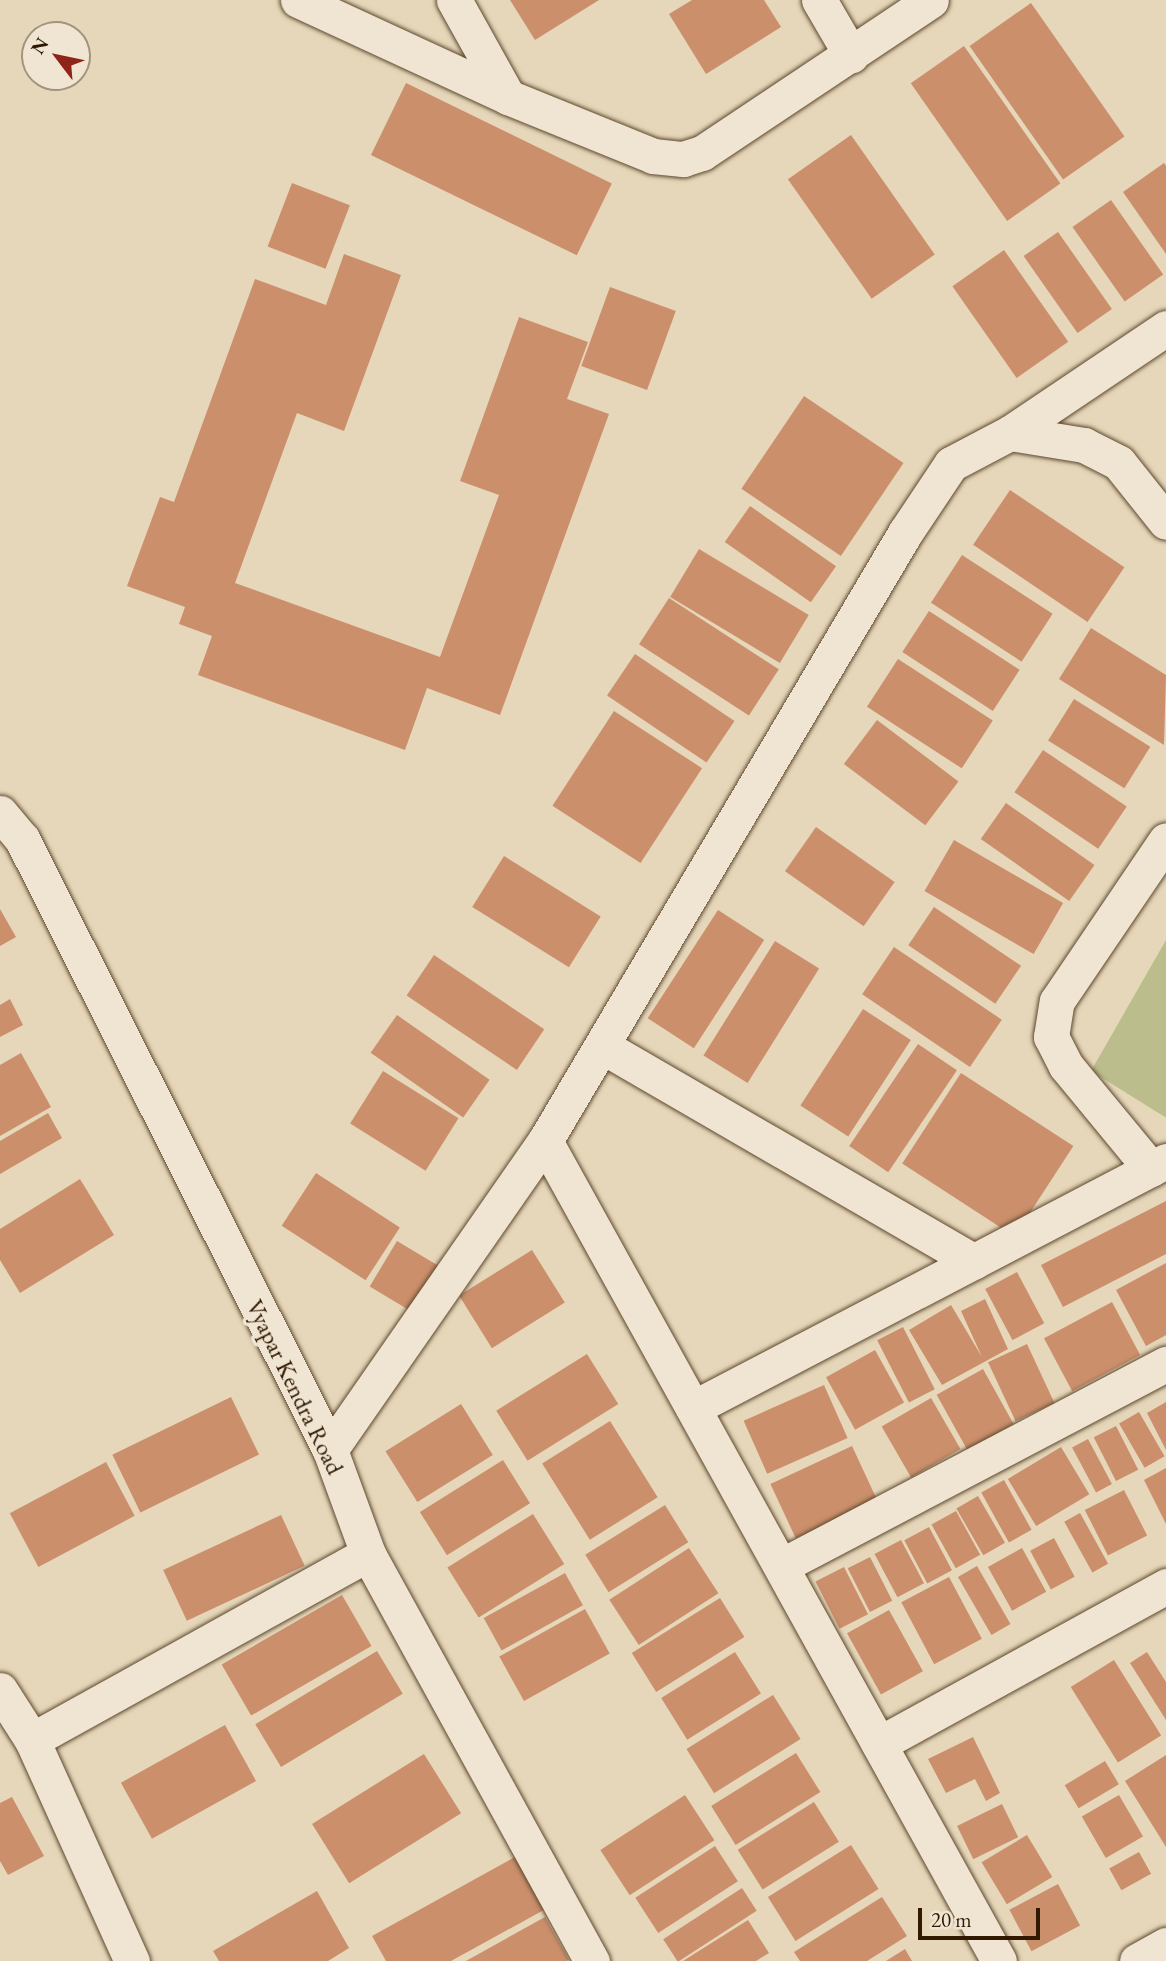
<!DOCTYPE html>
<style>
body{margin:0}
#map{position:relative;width:1166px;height:1961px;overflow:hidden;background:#e6d7ba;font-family:"EB Garamond",serif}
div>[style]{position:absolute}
.green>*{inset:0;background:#bbbd8c}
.building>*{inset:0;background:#cb8f6c;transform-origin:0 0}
.roads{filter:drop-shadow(0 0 2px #5e482e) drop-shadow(0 0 2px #5e482e)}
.street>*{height:35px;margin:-17.5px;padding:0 17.5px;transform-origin:17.5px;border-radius:17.5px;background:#efe5d2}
span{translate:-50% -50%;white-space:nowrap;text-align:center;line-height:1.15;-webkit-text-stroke:7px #efe5d2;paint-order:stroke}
.street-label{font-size:24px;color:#301900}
.north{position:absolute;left:21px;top:21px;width:70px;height:70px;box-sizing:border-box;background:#efe5d2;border:2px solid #a3937e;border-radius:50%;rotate:302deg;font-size:19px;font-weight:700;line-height:28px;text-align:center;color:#301900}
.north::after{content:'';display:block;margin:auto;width:24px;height:32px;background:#8f2418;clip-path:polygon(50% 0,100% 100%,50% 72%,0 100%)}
.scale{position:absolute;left:918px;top:1908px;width:122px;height:32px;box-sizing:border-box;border:4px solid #301900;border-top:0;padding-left:9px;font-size:21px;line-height:24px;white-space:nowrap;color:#301900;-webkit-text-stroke:5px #efe5d2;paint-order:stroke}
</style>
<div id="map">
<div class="green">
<div style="clip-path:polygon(1166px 940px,1166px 1117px,1165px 1117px,1091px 1071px)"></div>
</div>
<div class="building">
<div style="clip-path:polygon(510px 0,599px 0,535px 40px)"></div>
<div style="clip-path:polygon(692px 0,764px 0,781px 27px,706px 74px,669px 14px)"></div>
<div style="left:1031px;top:3px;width:163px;height:75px;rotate:55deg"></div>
<div style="left:964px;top:46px;width:168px;height:65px;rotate:55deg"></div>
<div style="left:406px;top:83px;width:229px;height:80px;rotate:26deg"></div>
<div style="left:851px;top:135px;width:146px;height:77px;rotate:55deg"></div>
<div style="clip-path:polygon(1164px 163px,1166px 166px,1166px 254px,1123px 192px)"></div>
<div style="left:292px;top:183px;width:62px;height:68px;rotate:21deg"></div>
<div style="left:1111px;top:200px;width:91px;height:47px;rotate:55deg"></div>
<div style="left:1058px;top:232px;width:94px;height:42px;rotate:55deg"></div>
<div style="left:1004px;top:250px;width:112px;height:63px;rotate:55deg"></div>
<div style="clip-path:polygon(344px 254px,401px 275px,344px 431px,297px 413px,235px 583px,440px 657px,499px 495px,460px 481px,519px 317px,588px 342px,567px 399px,609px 414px,500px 715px,427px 688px,405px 750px,198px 675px,212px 636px,179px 624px,185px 607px,127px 586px,160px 497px,174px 502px,255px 279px,326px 305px)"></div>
<div style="left:610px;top:287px;width:70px;height:84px;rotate:20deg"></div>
<div style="left:804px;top:396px;width:120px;height:112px;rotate:34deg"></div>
<div style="left:1010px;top:490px;width:138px;height:66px;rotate:34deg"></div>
<div style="left:750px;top:506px;width:105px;height:44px;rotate:35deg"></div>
<div style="left:699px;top:549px;width:128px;height:56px;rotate:31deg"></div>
<div style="left:962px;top:555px;width:108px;height:57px;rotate:33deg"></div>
<div style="left:669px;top:598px;width:131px;height:55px;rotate:33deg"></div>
<div style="left:929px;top:611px;width:108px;height:49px;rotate:33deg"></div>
<div style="clip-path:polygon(1091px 628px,1166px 675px,1164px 745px,1059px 679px)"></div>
<div style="left:635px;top:654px;width:120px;height:50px;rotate:34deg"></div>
<div style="left:898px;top:659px;width:113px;height:57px;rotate:33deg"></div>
<div style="left:1074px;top:699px;width:90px;height:49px;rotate:32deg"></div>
<div style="left:614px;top:711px;width:105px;height:113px;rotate:33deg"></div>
<div style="left:877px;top:720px;width:102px;height:55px;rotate:37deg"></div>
<div style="left:1043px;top:750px;width:101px;height:51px;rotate:34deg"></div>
<div style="left:1006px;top:803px;width:108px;height:44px;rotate:35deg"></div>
<div style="left:816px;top:827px;width:96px;height:54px;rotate:35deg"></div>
<div style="left:954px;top:840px;width:126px;height:59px;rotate:30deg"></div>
<div style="left:504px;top:856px;width:114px;height:60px;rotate:32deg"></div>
<div style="left:934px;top:907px;width:105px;height:46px;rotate:34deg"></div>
<div style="clip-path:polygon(0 909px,16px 937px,0 946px)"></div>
<div style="left:718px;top:910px;width:55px;height:129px;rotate:33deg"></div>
<div style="left:775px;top:941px;width:52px;height:135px;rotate:32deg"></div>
<div style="left:894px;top:947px;width:130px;height:57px;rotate:34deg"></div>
<div style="left:434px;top:955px;width:133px;height:49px;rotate:34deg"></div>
<div style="clip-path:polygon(10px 999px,23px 1025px,0 1037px,0 1005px)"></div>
<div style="left:863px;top:1009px;width:57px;height:115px;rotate:33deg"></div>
<div style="left:397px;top:1015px;width:113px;height:46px;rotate:35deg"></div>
<div style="left:918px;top:1044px;width:47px;height:123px;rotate:34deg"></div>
<div style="clip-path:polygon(21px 1053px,51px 1107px,0 1136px,0 1065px)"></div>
<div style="left:383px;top:1071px;width:89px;height:62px;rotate:32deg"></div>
<div style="left:961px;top:1073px;width:134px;height:108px;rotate:33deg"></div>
<div style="clip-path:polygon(48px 1113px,62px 1138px,0 1174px,0 1141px)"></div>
<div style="left:316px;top:1173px;width:100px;height:63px;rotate:33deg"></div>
<div style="clip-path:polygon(80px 1179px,114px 1235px,20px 1293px,0 1260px,0 1229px)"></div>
<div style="clip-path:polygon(1166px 1201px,1166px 1254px,1063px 1307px,1041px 1265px)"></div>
<div style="left:397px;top:1241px;width:58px;height:53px;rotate:31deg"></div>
<div style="left:532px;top:1250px;width:62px;height:86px;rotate:58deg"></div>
<div style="clip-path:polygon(1166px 1263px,1166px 1335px,1146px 1346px,1116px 1290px)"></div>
<div style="left:1017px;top:1272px;width:58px;height:36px;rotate:62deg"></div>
<div style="clip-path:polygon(985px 1299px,1008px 1349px,942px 1385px,909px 1330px,951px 1305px,982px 1357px,961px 1311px)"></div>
<div style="left:1112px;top:1302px;width:60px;height:77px;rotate:62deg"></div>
<div style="left:903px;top:1327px;width:70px;height:29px;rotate:63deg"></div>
<div style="left:1027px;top:1344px;width:65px;height:43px;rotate:65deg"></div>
<div style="left:875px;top:1350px;width:60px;height:56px;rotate:61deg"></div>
<div style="left:587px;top:1354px;width:59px;height:107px;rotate:58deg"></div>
<div style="left:983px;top:1369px;width:63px;height:53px;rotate:61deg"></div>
<div style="left:824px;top:1385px;width:58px;height:88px;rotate:66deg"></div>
<div style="left:231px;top:1397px;width:64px;height:132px;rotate:64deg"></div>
<div style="left:931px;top:1398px;width:59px;height:57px;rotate:60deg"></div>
<div style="clip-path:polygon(1166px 1402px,1166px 1450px,1147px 1413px)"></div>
<div style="left:461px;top:1404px;width:60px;height:89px;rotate:58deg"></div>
<div style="left:1139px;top:1412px;width:51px;height:23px;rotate:60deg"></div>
<div style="left:610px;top:1421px;width:90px;height:80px;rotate:58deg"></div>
<div style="left:1116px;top:1426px;width:49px;height:25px;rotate:63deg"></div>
<div style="left:1088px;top:1439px;width:51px;height:18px;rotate:62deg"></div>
<div style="left:852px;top:1446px;width:60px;height:90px;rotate:65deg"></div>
<div style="left:1061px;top:1447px;width:55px;height:62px;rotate:59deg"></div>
<div style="left:503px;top:1460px;width:51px;height:98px;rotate:58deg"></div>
<div style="left:106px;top:1462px;width:61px;height:109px;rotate:62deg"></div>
<div style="clip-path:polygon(1166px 1468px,1166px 1524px,1144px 1480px)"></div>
<div style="left:1004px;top:1480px;width:57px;height:26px;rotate:61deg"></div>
<div style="left:1124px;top:1490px;width:51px;height:44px;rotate:63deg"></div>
<div style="left:978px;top:1496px;width:54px;height:25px;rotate:60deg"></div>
<div style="left:665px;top:1505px;width:44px;height:94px;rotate:58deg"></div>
<div style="left:956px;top:1511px;width:50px;height:28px;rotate:61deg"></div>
<div style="left:1080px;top:1513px;width:58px;height:18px;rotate:61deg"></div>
<div style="left:533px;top:1514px;width:59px;height:101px;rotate:58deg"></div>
<div style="left:281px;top:1515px;width:56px;height:130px;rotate:65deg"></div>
<div style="left:929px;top:1527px;width:49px;height:28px;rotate:62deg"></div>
<div style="left:1054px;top:1538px;width:44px;height:27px;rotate:62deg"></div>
<div style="left:901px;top:1540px;width:49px;height:30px;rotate:62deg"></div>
<div style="left:689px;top:1548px;width:54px;height:95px;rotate:57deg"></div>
<div style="left:1022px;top:1548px;width:50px;height:39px;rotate:61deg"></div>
<div style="left:870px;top:1557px;width:49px;height:25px;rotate:63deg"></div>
<div style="left:977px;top:1566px;width:67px;height:22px;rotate:60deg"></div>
<div style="left:844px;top:1567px;width:53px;height:32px;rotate:63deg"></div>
<div style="left:565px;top:1573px;width:37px;height:93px;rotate:61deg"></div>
<div style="left:949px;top:1577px;width:70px;height:54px;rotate:62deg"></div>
<div style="left:342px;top:1595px;width:59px;height:139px;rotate:60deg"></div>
<div style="left:720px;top:1598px;width:46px;height:104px;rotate:58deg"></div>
<div style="left:585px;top:1609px;width:51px;height:98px;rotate:61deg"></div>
<div style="left:889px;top:1610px;width:70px;height:48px;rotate:61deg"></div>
<div style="left:377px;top:1651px;width:50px;height:142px;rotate:59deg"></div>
<div style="left:735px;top:1652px;width:49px;height:87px;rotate:58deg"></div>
<div style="clip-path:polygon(1147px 1652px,1166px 1682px,1166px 1720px,1130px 1663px)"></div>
<div style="left:1114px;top:1660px;width:89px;height:51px;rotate:58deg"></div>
<div style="left:773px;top:1695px;width:52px;height:102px;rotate:58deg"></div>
<div style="left:225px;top:1725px;width:64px;height:119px;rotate:61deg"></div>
<div style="clip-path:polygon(973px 1737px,1000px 1793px,986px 1801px,975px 1779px,946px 1793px,928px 1759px)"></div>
<div style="left:796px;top:1753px;width:46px;height:100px;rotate:58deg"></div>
<div style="left:424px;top:1754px;width:70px;height:132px;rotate:58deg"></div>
<div style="clip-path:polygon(1166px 1755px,1166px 1847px,1125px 1781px)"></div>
<div style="left:1105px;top:1761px;width:27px;height:47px;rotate:59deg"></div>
<div style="left:685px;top:1795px;width:54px;height:101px;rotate:57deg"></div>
<div style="left:1119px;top:1795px;width:48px;height:43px;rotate:60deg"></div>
<div style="clip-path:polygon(12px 1797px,44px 1856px,8px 1875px,0 1861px,0 1803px)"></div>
<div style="left:814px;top:1802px;width:47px;height:90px;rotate:58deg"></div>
<div style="left:1002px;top:1804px;width:37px;height:50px;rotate:64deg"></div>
<div style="left:1027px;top:1835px;width:49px;height:53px;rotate:59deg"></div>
<div style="left:851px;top:1845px;width:52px;height:98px;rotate:58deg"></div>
<div style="left:715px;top:1846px;width:42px;height:95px;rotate:57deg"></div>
<div style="left:1139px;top:1852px;width:25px;height:34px;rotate:61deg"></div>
<div style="clip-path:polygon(522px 1853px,551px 1906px,451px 1961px,386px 1961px,372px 1936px)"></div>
<div style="left:1058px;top:1884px;width:47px;height:55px;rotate:62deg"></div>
<div style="left:742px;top:1888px;width:27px;height:94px;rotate:57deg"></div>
<div style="clip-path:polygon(317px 1891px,349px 1948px,328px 1961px,219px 1961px,213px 1951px)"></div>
<div style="clip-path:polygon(882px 1897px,907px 1936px,867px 1961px,800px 1961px,794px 1952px)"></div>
<div style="clip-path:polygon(545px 1917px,569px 1960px,566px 1961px,466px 1961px)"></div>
<div style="clip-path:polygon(748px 1920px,769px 1953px,756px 1961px,683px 1961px)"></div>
<div style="clip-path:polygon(905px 1949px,912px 1961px,886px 1961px)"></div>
</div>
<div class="roads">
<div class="street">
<div style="left:298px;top:0;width:231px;rotate:24.8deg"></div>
<div style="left:508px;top:97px;width:157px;rotate:22.1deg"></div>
<div style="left:653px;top:156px;width:30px;rotate:6deg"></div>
<div style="left:683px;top:159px;width:20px;rotate:-18deg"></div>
<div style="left:702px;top:153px;width:275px;rotate:-33.7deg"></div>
<div style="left:454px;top:0;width:111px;rotate:60.9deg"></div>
<div style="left:819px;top:0;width:64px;rotate:59.8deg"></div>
<div style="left:1010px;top:433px;width:75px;rotate:9.2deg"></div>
<div style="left:1084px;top:445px;width:39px;rotate:27deg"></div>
<div style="left:1119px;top:463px;width:75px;rotate:51.5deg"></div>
<div style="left:0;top:813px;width:34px;rotate:50deg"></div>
<div style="left:22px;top:839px;width:684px;rotate:63.25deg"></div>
<div style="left:330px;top:1450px;width:111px;rotate:69.9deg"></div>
<div style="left:368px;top:1554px;width:465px;rotate:61.2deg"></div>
<div style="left:602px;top:1046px;width:430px;rotate:30.1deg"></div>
<div style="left:545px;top:1141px;width:937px;rotate:61.03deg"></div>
<div style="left:1151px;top:1169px;width:134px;rotate:-129.5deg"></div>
<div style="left:1066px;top:1066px;width:33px;rotate:-117deg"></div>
<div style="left:1051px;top:1037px;width:36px;rotate:-81deg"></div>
<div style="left:1057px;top:1001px;width:194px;rotate:-55.9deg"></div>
<div style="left:693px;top:1408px;width:534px;rotate:-27.57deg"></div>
<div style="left:330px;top:1450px;width:376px;rotate:-55.2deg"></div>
<div style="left:545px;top:1141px;width:707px;rotate:-59.37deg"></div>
<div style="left:905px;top:533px;width:83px;rotate:-56.3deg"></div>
<div style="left:951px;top:464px;width:67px;rotate:-27.7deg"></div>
<div style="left:1010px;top:433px;width:188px;rotate:-33.9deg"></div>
<div style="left:781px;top:1566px;width:435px;rotate:-27.7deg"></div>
<div style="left:0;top:1690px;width:59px;rotate:57.4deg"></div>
<div style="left:32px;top:1740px;width:243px;rotate:65.7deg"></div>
<div style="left:32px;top:1740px;width:384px;rotate:-29deg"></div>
<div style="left:879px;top:1744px;width:328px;rotate:-28.8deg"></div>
<div style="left:1137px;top:1961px;width:33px;rotate:-29deg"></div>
</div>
</div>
<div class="street-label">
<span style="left:295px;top:1387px;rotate:64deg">Vyapar Kendra Road</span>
</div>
<div class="north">N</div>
<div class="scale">20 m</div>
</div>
